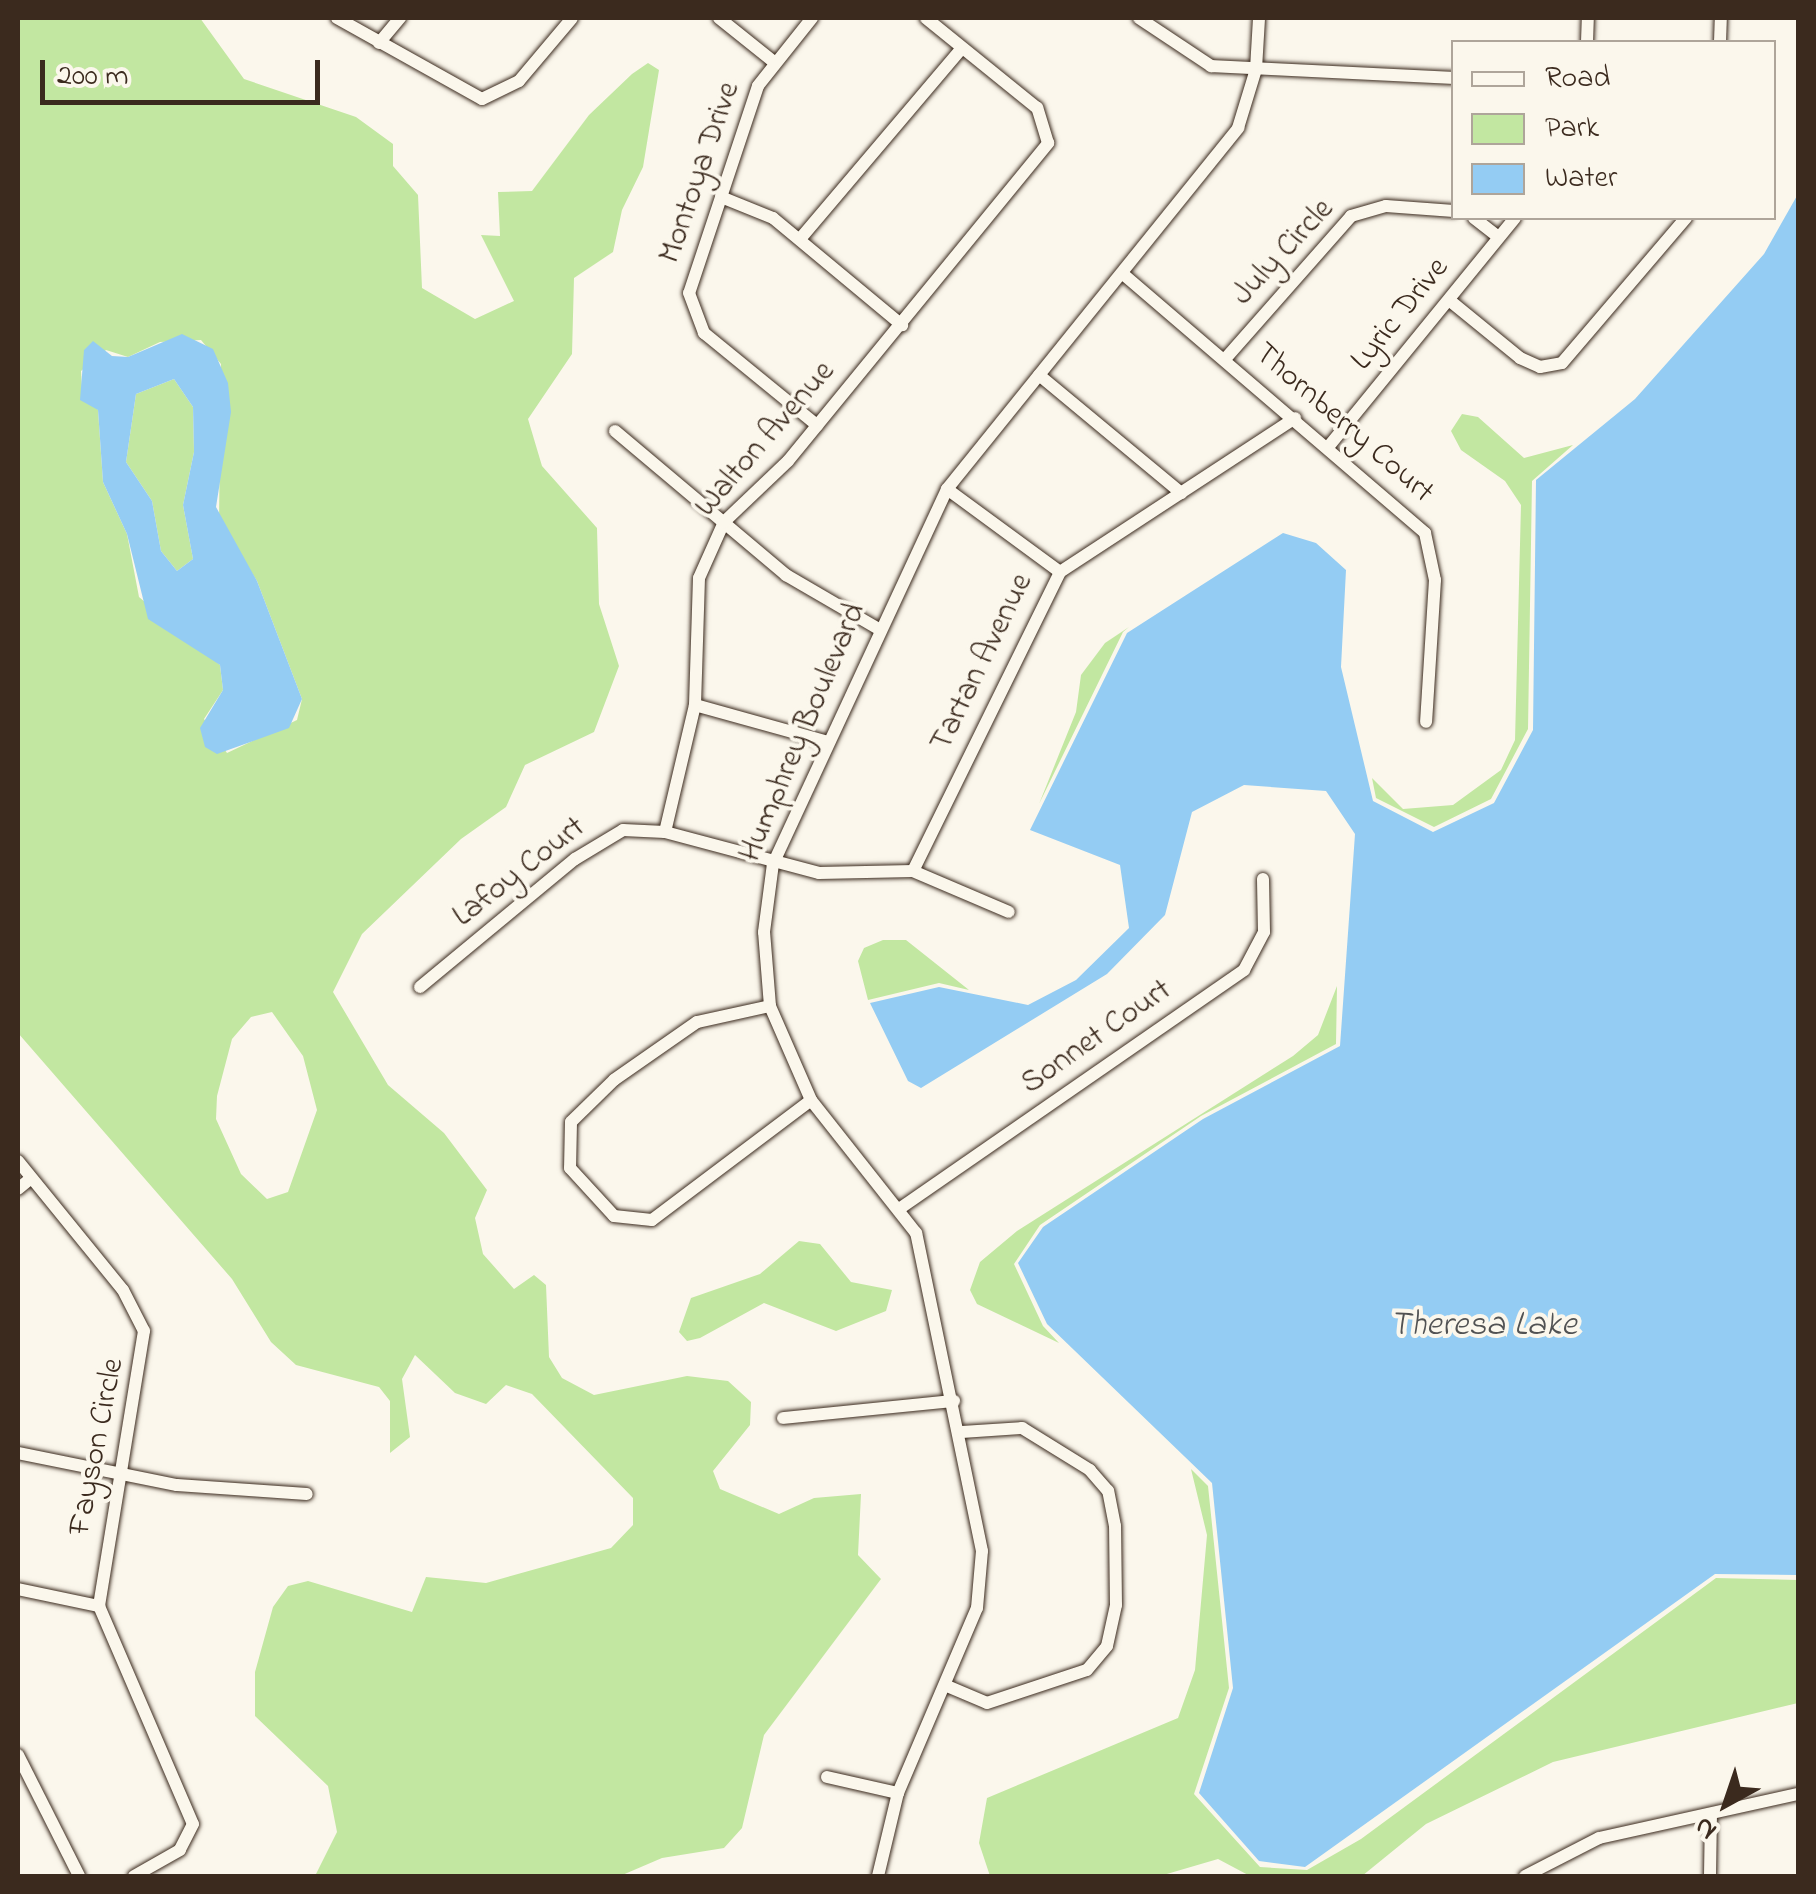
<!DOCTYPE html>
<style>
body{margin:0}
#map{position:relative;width:1816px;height:1894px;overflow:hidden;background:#fbf7ec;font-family:"Indie Flower",sans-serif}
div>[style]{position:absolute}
.green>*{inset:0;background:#c2e7a1}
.water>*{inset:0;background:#94ccf3}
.roads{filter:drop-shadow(0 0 2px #3b2a1e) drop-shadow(0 0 2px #3b2a1e)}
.minor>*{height:12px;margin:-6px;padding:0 6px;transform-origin:6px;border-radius:6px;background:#fbf7ec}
span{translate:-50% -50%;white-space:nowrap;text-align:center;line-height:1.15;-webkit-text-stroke:8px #fbf7ec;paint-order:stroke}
.street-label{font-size:32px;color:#3b2a1e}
.water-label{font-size:35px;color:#515253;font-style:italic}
.frame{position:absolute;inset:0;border:20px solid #3b2a1e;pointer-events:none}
.legend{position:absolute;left:1451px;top:40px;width:325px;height:180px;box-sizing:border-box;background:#fbf7ec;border:2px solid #aea59a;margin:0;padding:12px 18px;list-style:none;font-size:30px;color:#3b2a1e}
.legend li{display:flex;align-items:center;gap:20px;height:50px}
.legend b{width:50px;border:2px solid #aea59a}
.north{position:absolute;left:1676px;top:1754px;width:100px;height:100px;-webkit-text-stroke:8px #fbf7ec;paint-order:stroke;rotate:220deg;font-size:28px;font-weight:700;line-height:40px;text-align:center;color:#3b2a1e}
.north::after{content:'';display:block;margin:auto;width:35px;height:45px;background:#3b2a1e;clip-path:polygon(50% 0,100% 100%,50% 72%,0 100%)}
.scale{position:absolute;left:40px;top:60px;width:280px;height:45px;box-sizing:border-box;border:5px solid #3b2a1e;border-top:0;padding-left:12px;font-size:30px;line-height:35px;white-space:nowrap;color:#3b2a1e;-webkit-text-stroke:8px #fbf7ec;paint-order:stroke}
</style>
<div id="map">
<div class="green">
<div style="clip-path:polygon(evenodd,18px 18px,200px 18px,244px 79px,356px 117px,393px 144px,393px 166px,418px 195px,422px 288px,475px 319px,514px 301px,481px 235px,500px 236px,498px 192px,532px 191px,589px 115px,632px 74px,648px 63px,659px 70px,643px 167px,622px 210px,613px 252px,574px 278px,572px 354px,528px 419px,542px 466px,597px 528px,599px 604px,619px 666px,594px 732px,525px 765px,506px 807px,461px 839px,362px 934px,333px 992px,388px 1085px,444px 1133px,487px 1190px,475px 1218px,483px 1254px,514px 1289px,534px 1275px,546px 1285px,549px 1357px,562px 1378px,594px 1395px,687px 1376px,728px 1381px,751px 1402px,750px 1425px,713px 1471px,720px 1489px,779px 1514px,814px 1498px,861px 1494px,858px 1555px,881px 1579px,764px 1735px,742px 1828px,724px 1848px,662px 1858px,620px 1876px,315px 1876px,337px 1832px,328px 1786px,255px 1716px,255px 1672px,273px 1607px,288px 1586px,308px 1581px,412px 1612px,426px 1577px,486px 1583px,611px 1548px,633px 1525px,633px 1498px,532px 1394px,506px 1385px,486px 1404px,455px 1393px,415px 1355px,402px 1379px,410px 1437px,390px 1453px,390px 1401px,379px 1387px,296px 1365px,271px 1342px,232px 1279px,18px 1033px,18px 18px,201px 340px,221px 364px,219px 521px,257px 581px,302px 699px,297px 720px,227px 753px,204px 719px,223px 690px,220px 665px,139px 597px,127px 534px,103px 482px,98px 410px,82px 388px,81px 371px,106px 350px,128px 357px,160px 342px,201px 340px,18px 18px,272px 1012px,303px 1056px,317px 1110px,288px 1192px,267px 1199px,241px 1174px,216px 1119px,217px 1096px,232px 1039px,251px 1017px,272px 1012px)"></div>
<div style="clip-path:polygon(174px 379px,193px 407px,194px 452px,183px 505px,193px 559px,177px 571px,161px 551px,152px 501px,126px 462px,136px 394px)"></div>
<div style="clip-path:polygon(1462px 414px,1478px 417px,1524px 458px,1573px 445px,1532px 481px,1528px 729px,1491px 799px,1434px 827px,1376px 798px,1372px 778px,1403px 809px,1453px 805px,1501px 770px,1515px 740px,1521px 505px,1505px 481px,1461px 450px,1451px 431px)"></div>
<div style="clip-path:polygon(1129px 627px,1123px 632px,1039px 804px,1076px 712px,1081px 675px,1105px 643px)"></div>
<div style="clip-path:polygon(883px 940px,906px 940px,969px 990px,939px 983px,868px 1000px,858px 961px,864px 948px)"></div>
<div style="clip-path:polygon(1337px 986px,1336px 1044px,1201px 1116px,1040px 1225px,1014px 1264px,1043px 1326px,1059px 1343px,977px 1304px,970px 1290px,980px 1262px,1017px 1231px,1293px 1056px,1318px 1035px)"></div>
<div style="clip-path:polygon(799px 1241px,820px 1244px,851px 1282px,892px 1290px,886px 1311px,836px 1331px,764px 1303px,700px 1338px,687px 1341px,679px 1332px,691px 1298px,760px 1274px)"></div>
<div style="clip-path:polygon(1191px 1469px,1208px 1486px,1229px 1688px,1194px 1794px,1260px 1867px,1307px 1870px,1361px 1839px,1716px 1578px,1798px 1580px,1798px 1703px,1553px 1762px,1426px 1824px,1362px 1876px,1250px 1876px,1218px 1859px,1160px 1876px,990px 1876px,979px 1843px,987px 1798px,1178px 1718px,1195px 1670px,1207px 1535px)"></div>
</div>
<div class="water">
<div style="clip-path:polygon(1798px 194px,1798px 1575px,1715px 1574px,1305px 1867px,1259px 1861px,1199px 1793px,1233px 1688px,1212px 1483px,1047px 1324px,1018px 1263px,1043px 1227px,1203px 1119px,1340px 1046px,1355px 834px,1326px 791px,1244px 785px,1192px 812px,1165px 915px,1107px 974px,921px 1088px,908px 1081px,870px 1003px,939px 987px,1028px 1005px,1076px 980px,1129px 928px,1120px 865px,1030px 830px,1127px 633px,1283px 533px,1316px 543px,1346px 570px,1341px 667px,1373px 801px,1433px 832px,1494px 803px,1533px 730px,1536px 480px,1635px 399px,1764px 254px)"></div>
<div style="clip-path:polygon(evenodd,182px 334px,213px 349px,228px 383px,231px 412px,216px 507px,257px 581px,302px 699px,289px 728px,217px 754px,205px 747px,200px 728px,223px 690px,220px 665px,148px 619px,127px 534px,103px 482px,98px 410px,80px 400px,84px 350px,93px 341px,112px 356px,128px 357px,182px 334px,174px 379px,193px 407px,194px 452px,183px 505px,193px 559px,177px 571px,161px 551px,152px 501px,126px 462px,136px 394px,174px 379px)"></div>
</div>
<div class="roads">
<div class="minor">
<div style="left:337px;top:18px;width:166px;rotate:29.2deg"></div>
<div style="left:482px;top:99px;width:41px;rotate:-25.9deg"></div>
<div style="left:519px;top:81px;width:82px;rotate:-49.9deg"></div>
<div style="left:719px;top:18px;width:70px;rotate:38.7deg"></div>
<div style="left:812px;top:18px;width:87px;rotate:128.5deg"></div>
<div style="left:758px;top:86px;width:218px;rotate:108.4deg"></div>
<div style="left:689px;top:293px;width:43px;rotate:69.4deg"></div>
<div style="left:704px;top:333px;width:146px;rotate:39.2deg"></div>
<div style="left:1139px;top:18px;width:87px;rotate:33.7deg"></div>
<div style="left:1211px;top:66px;width:243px;rotate:2.8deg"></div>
<div style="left:1587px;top:42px;width:24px;rotate:-88deg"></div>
<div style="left:1720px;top:42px;width:24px;rotate:-88deg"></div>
<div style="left:379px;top:43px;width:33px;rotate:-50deg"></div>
<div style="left:721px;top:197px;width:56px;rotate:22deg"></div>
<div style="left:773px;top:218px;width:168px;rotate:39.7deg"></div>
<div style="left:1474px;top:218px;width:31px;rotate:38deg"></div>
<div style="left:800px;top:239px;width:250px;rotate:-49.7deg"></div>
<div style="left:1123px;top:274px;width:398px;rotate:40.6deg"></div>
<div style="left:1425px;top:533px;width:48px;rotate:78deg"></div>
<div style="left:1435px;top:580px;width:142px;rotate:93.6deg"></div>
<div style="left:1449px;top:300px;width:92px;rotate:39.2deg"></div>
<div style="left:1520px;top:358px;width:22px;rotate:24deg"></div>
<div style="left:1540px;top:367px;width:22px;rotate:-10deg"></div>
<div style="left:1562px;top:363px;width:191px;rotate:-49.5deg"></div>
<div style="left:1226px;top:358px;width:189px;rotate:-48.6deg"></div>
<div style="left:1351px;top:216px;width:36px;rotate:-16deg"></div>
<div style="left:1386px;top:206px;width:68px;rotate:4.2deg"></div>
<div style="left:1039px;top:375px;width:185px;rotate:39.7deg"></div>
<div style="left:615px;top:431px;width:224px;rotate:40.1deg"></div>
<div style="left:786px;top:575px;width:105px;rotate:30.2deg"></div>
<div style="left:1329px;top:446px;width:294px;rotate:-50.8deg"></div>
<div style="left:947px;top:489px;width:140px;rotate:36.3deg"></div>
<div style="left:695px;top:705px;width:135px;rotate:15.5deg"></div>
<div style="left:665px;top:832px;width:130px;rotate:-76.7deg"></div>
<div style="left:695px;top:705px;width:127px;rotate:-88.2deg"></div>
<div style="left:699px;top:578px;width:61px;rotate:-65.9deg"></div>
<div style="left:724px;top:522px;width:88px;rotate:-43.6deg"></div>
<div style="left:788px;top:461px;width:411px;rotate:-50.7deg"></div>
<div style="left:1048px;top:143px;width:37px;rotate:-107deg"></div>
<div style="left:1037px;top:108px;width:143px;rotate:-141deg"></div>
<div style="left:913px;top:871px;width:333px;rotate:-63.8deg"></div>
<div style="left:1060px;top:572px;width:281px;rotate:-33.2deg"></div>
<div style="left:420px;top:987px;width:201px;rotate:-39.6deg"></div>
<div style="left:575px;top:859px;width:56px;rotate:-31.1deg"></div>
<div style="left:623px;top:830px;width:42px;rotate:2.7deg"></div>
<div style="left:665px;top:832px;width:159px;rotate:14.9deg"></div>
<div style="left:819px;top:873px;width:94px;rotate:-1.2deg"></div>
<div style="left:913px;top:871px;width:104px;rotate:23.1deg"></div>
<div style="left:770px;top:1006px;width:75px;rotate:167.6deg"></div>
<div style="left:697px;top:1022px;width:101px;rotate:145.1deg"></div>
<div style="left:614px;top:1080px;width:60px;rotate:135.7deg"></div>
<div style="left:571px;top:1122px;width:46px;rotate:91.2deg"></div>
<div style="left:570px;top:1168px;width:65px;rotate:47.5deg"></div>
<div style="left:614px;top:1216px;width:38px;rotate:6deg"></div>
<div style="left:652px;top:1220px;width:199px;rotate:-37deg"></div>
<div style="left:18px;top:1161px;width:166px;rotate:50.9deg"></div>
<div style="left:123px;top:1290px;width:46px;rotate:62.9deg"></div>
<div style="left:144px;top:1331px;width:279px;rotate:99.3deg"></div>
<div style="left:99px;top:1606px;width:237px;rotate:66.7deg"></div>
<div style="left:193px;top:1824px;width:29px;rotate:117deg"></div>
<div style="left:180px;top:1850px;width:53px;rotate:150.5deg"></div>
<div style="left:18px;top:1189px;width:17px;rotate:-40deg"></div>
<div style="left:902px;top:1207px;width:416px;rotate:-34.7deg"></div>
<div style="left:1244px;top:970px;width:43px;rotate:-62.2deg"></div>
<div style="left:1264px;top:932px;width:53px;rotate:-91.1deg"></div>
<div style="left:783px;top:1418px;width:172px;rotate:-5.7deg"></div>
<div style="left:18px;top:1453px;width:162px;rotate:11.4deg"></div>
<div style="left:177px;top:1485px;width:130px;rotate:4deg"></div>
<div style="left:18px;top:1589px;width:83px;rotate:11.9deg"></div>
<div style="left:947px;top:1686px;width:43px;rotate:23deg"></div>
<div style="left:987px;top:1703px;width:105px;rotate:-18.3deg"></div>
<div style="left:1087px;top:1670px;width:31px;rotate:-50deg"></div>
<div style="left:1107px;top:1646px;width:42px;rotate:-77.6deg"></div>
<div style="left:1116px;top:1605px;width:79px;rotate:-90.7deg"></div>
<div style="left:1115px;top:1526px;width:36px;rotate:-101deg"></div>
<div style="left:1108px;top:1491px;width:28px;rotate:-131deg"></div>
<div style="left:1090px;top:1470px;width:80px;rotate:-148.3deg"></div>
<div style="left:1022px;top:1428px;width:62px;rotate:176.3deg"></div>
<div style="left:18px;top:1755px;width:136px;rotate:63.2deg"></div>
<div style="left:827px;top:1777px;width:73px;rotate:12.7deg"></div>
<div style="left:878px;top:1876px;width:85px;rotate:-76.5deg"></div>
<div style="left:898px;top:1793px;width:201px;rotate:-66.9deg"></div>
<div style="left:977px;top:1608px;width:57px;rotate:-85deg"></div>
<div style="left:982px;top:1551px;width:325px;rotate:-101.7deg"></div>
<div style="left:916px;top:1233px;width:169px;rotate:-128.3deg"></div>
<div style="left:811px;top:1100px;width:103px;rotate:-113.6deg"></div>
<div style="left:770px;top:1006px;width:74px;rotate:-94.6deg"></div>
<div style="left:764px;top:932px;width:69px;rotate:-82.5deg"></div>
<div style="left:773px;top:864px;width:413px;rotate:-65.1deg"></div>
<div style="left:947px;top:489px;width:464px;rotate:-51.1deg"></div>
<div style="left:1238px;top:128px;width:62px;rotate:-73deg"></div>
<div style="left:1256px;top:69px;width:51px;rotate:-86.6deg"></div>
<div style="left:1525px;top:1876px;width:83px;rotate:-27.2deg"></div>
<div style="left:1599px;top:1838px;width:204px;rotate:-12.5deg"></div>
<div style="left:1710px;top:1876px;width:62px;rotate:-89.1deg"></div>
</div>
</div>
<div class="street-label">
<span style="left:701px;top:173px;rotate:-71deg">Montoya Drive</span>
<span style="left:1284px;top:253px;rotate:-47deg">July Circle</span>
<span style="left:1401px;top:315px;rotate:-51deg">Lyric Drive</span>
<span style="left:1343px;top:424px;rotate:41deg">Thornberry Court</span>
<span style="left:766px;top:440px;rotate:-49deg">Walton Avenue</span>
<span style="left:983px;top:663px;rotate:-64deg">Tartan Avenue</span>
<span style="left:804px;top:733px;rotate:-67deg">Humphrey Boulevard</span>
<span style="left:520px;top:873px;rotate:-38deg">Lafoy Court</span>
<span style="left:1097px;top:1038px;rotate:-35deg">Sonnet Court</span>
<span style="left:98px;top:1447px;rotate:-79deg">Fayson Circle</span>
</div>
<div class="water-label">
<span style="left:1483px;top:1326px">Theresa Lake</span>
</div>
<div class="frame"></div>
<ul class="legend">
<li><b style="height:12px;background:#fbf7ec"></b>Road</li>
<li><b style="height:28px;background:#c2e7a1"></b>Park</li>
<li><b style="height:28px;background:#94ccf3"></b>Water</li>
</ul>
<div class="north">N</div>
<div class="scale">200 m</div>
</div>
